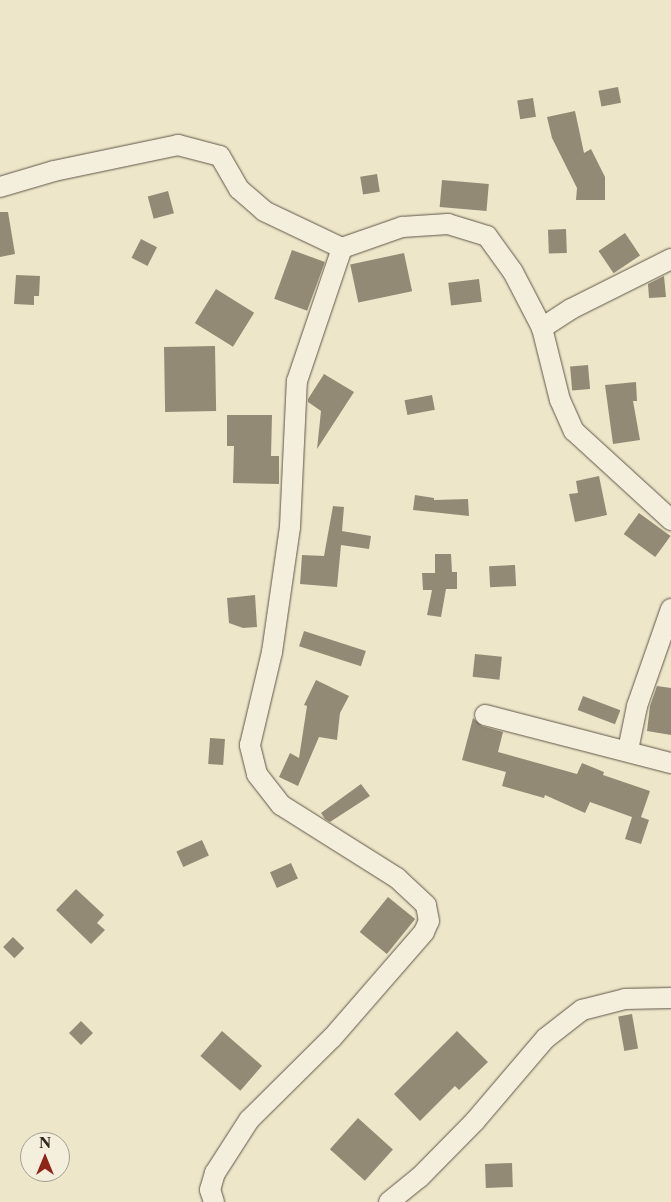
<!DOCTYPE html>
<style>
body{margin:0}
#map{position:relative;width:671px;height:1202px;overflow:hidden;background:#eee6c9;font-family:"Libre Caslon Text",serif}
div>[style]{position:absolute}
.building>*{inset:0;background:#938a76;transform-origin:0 0}
.roads{filter:drop-shadow(0 0 1px #605648) drop-shadow(0 0 1px #605648)}
.minor>*{height:20px;margin:-10px;padding:0 10px;transform-origin:10px;border-radius:10px;background:#f4efdc}
span{translate:-50% -50%;white-space:nowrap;text-align:center;line-height:1.15;-webkit-text-stroke:4.5px #f4efdc;paint-order:stroke}
.north{position:absolute;left:20px;top:1132px;width:50px;height:50px;box-sizing:border-box;background:#f4efdc;border:1px solid #a69f90;border-radius:50%;rotate:0deg;font-size:14px;font-weight:700;line-height:20px;text-align:center;color:#30261d}
.north::after{content:'';display:block;margin:auto;width:18px;height:22px;background:#8f2418;clip-path:polygon(50% 0,100% 100%,50% 72%,0 100%)}
</style>
<div id="map">
<div class="building">
<div style="left:618px;top:87px;width:16px;height:20px;rotate:79deg"></div>
<div style="left:533px;top:98px;width:19px;height:16px;rotate:81deg"></div>
<div style="clip-path:polygon(575px 111px,584px 153px,591px 149px,605px 177px,605px 200px,576px 200px,577px 188px,552px 138px,547px 117px)"></div>
<div style="left:377px;top:174px;width:18px;height:17px;rotate:81deg"></div>
<div style="left:442px;top:180px;width:47px;height:27px;rotate:5deg"></div>
<div style="left:168px;top:191px;width:23px;height:21px;rotate:75deg"></div>
<div style="clip-path:polygon(0 212px,8px 212px,15px 254px,0 257px)"></div>
<div style="left:566px;top:229px;width:24px;height:18px;rotate:88deg"></div>
<div style="left:625px;top:233px;width:27px;height:32px;rotate:56deg"></div>
<div style="left:141px;top:239px;width:18px;height:21px;rotate:27deg"></div>
<div style="left:292px;top:250px;width:35px;height:52px;rotate:20deg"></div>
<div style="left:404px;top:253px;width:39px;height:55px;rotate:78deg"></div>
<div style="clip-path:polygon(16px 275px,40px 276px,39px 296px,34px 296px,34px 305px,14px 304px)"></div>
<div style="clip-path:polygon(664px 276px,666px 297px,649px 298px,648px 284px)"></div>
<div style="left:479px;top:279px;width:23px;height:31px;rotate:83deg"></div>
<div style="left:216px;top:289px;width:45px;height:40px;rotate:32deg"></div>
<div style="left:215px;top:346px;width:65px;height:51px;rotate:89deg"></div>
<div style="left:588px;top:365px;width:24px;height:18px;rotate:85deg"></div>
<div style="clip-path:polygon(324px 374px,354px 392px,317px 449px,321px 411px,308px 402px,308px 399px)"></div>
<div style="clip-path:polygon(636px 382px,637px 401px,633px 401px,640px 440px,613px 444px,605px 385px)"></div>
<div style="left:432px;top:395px;width:15px;height:28px;rotate:79deg"></div>
<div style="clip-path:polygon(227px 415px,272px 415px,271px 456px,279px 456px,279px 484px,233px 483px,234px 446px,227px 446px)"></div>
<div style="clip-path:polygon(599px 476px,607px 515px,575px 522px,569px 494px,578px 493px,576px 481px)"></div>
<div style="clip-path:polygon(415px 495px,434px 498px,434px 500px,468px 499px,469px 516px,413px 510px)"></div>
<div style="clip-path:polygon(333px 506px,344px 507px,342px 531px,371px 536px,369px 549px,341px 545px,337px 587px,300px 584px,302px 555px,324px 556px)"></div>
<div style="left:639px;top:513px;width:39px;height:26px;rotate:36deg"></div>
<div style="clip-path:polygon(435px 554px,451px 554px,452px 572px,457px 572px,457px 589px,446px 589px,441px 617px,427px 615px,432px 590px,423px 590px,422px 573px,435px 573px)"></div>
<div style="left:515px;top:565px;width:21px;height:26px;rotate:87deg"></div>
<div style="clip-path:polygon(255px 595px,257px 627px,243px 628px,229px 623px,227px 598px)"></div>
<div style="left:304px;top:631px;width:65px;height:16px;rotate:18deg"></div>
<div style="left:475px;top:654px;width:27px;height:23px;rotate:6deg"></div>
<div style="clip-path:polygon(316px 680px,349px 696px,340px 713px,337px 740px,319px 737px,298px 786px,279px 777px,290px 753px,299px 758px,307px 706px,304px 705px)"></div>
<div style="clip-path:polygon(657px 686px,671px 688px,671px 735px,647px 731px,650px 706px)"></div>
<div style="left:583px;top:696px;width:40px;height:15px;rotate:21deg"></div>
<div style="clip-path:polygon(473px 718px,482px 726px,503px 732px,498px 752px,577px 774px,582px 763px,604px 772px,603px 775px,650px 791px,641px 817px,649px 820px,641px 844px,625px 839px,632px 817px,590px 802px,585px 813px,545px 795px,544px 798px,502px 786px,506px 772px,462px 760px)"></div>
<div style="left:210px;top:738px;width:15px;height:26px;rotate:4deg"></div>
<div style="clip-path:polygon(361px 784px,370px 796px,330px 822px,325px 819px,321px 813px)"></div>
<div style="left:202px;top:840px;width:17px;height:28px;rotate:66deg"></div>
<div style="left:291px;top:863px;width:17px;height:23px;rotate:66deg"></div>
<div style="clip-path:polygon(76px 889px,104px 915px,97px 923px,105px 930px,91px 944px,56px 910px)"></div>
<div style="left:388px;top:897px;width:35px;height:45px;rotate:39deg"></div>
<div style="left:13px;top:937px;width:16px;height:14px;rotate:45deg"></div>
<div style="left:632px;top:1014px;width:35px;height:14px;rotate:80deg"></div>
<div style="left:81px;top:1021px;width:17px;height:17px;rotate:45deg"></div>
<div style="left:222px;top:1031px;width:53px;height:33px;rotate:41deg"></div>
<div style="clip-path:polygon(457px 1031px,488px 1062px,459px 1090px,455px 1086px,420px 1121px,394px 1094px)"></div>
<div style="left:358px;top:1118px;width:47px;height:42px;rotate:42deg"></div>
<div style="left:512px;top:1163px;width:24px;height:27px;rotate:88deg"></div>
</div>
<div class="roads">
<div class="minor">
<div style="left:0;top:187px;width:56px;rotate:-16.5deg"></div>
<div style="left:54px;top:171px;width:127px;rotate:-11.8deg"></div>
<div style="left:178px;top:145px;width:43px;rotate:14.7deg"></div>
<div style="left:220px;top:156px;width:38px;rotate:60deg"></div>
<div style="left:239px;top:189px;width:33px;rotate:41deg"></div>
<div style="left:264px;top:211px;width:86px;rotate:25.4deg"></div>
<div style="left:671px;top:259px;width:112px;rotate:153.4deg"></div>
<div style="left:571px;top:309px;width:35px;rotate:147deg"></div>
<div style="left:542px;top:328px;width:74px;rotate:76deg"></div>
<div style="left:560px;top:400px;width:34px;rotate:66deg"></div>
<div style="left:574px;top:431px;width:132px;rotate:42.5deg"></div>
<div style="left:485px;top:715px;width:192px;rotate:14.5deg"></div>
<div style="left:628px;top:750px;width:45px;rotate:-78.4deg"></div>
<div style="left:637px;top:706px;width:103px;rotate:-70.7deg"></div>
<div style="left:214px;top:1202px;width:13px;rotate:-108deg"></div>
<div style="left:210px;top:1190px;width:18px;rotate:-74deg"></div>
<div style="left:215px;top:1173px;width:63px;rotate:-57.3deg"></div>
<div style="left:249px;top:1120px;width:117px;rotate:-44.7deg"></div>
<div style="left:332px;top:1038px;width:140px;rotate:-49deg"></div>
<div style="left:424px;top:932px;width:12px;rotate:-66deg"></div>
<div style="left:429px;top:921px;width:16px;rotate:-101deg"></div>
<div style="left:426px;top:905px;width:40px;rotate:-137deg"></div>
<div style="left:397px;top:878px;width:137px;rotate:-147.8deg"></div>
<div style="left:281px;top:805px;width:39px;rotate:-128deg"></div>
<div style="left:257px;top:774px;width:30px;rotate:-104deg"></div>
<div style="left:250px;top:745px;width:96px;rotate:-76.7deg"></div>
<div style="left:272px;top:652px;width:126px;rotate:-81.8deg"></div>
<div style="left:290px;top:527px;width:146px;rotate:-87.3deg"></div>
<div style="left:297px;top:381px;width:140px;rotate:-71.3deg"></div>
<div style="left:342px;top:248px;width:64px;rotate:-19.3deg"></div>
<div style="left:402px;top:227px;width:46px;rotate:-3.7deg"></div>
<div style="left:448px;top:224px;width:41px;rotate:17.1deg"></div>
<div style="left:487px;top:236px;width:44px;rotate:54.2deg"></div>
<div style="left:513px;top:272px;width:63px;rotate:62.6deg"></div>
<div style="left:389px;top:1202px;width:38px;rotate:-39deg"></div>
<div style="left:419px;top:1178px;width:80px;rotate:-45.5deg"></div>
<div style="left:475px;top:1121px;width:109px;rotate:-49.5deg"></div>
<div style="left:546px;top:1038px;width:46px;rotate:-37.9deg"></div>
<div style="left:582px;top:1010px;width:44px;rotate:-14.3deg"></div>
<div style="left:625px;top:999px;width:46px;rotate:-1.2deg"></div>
</div>
</div>
<div class="north">N</div>
</div>
